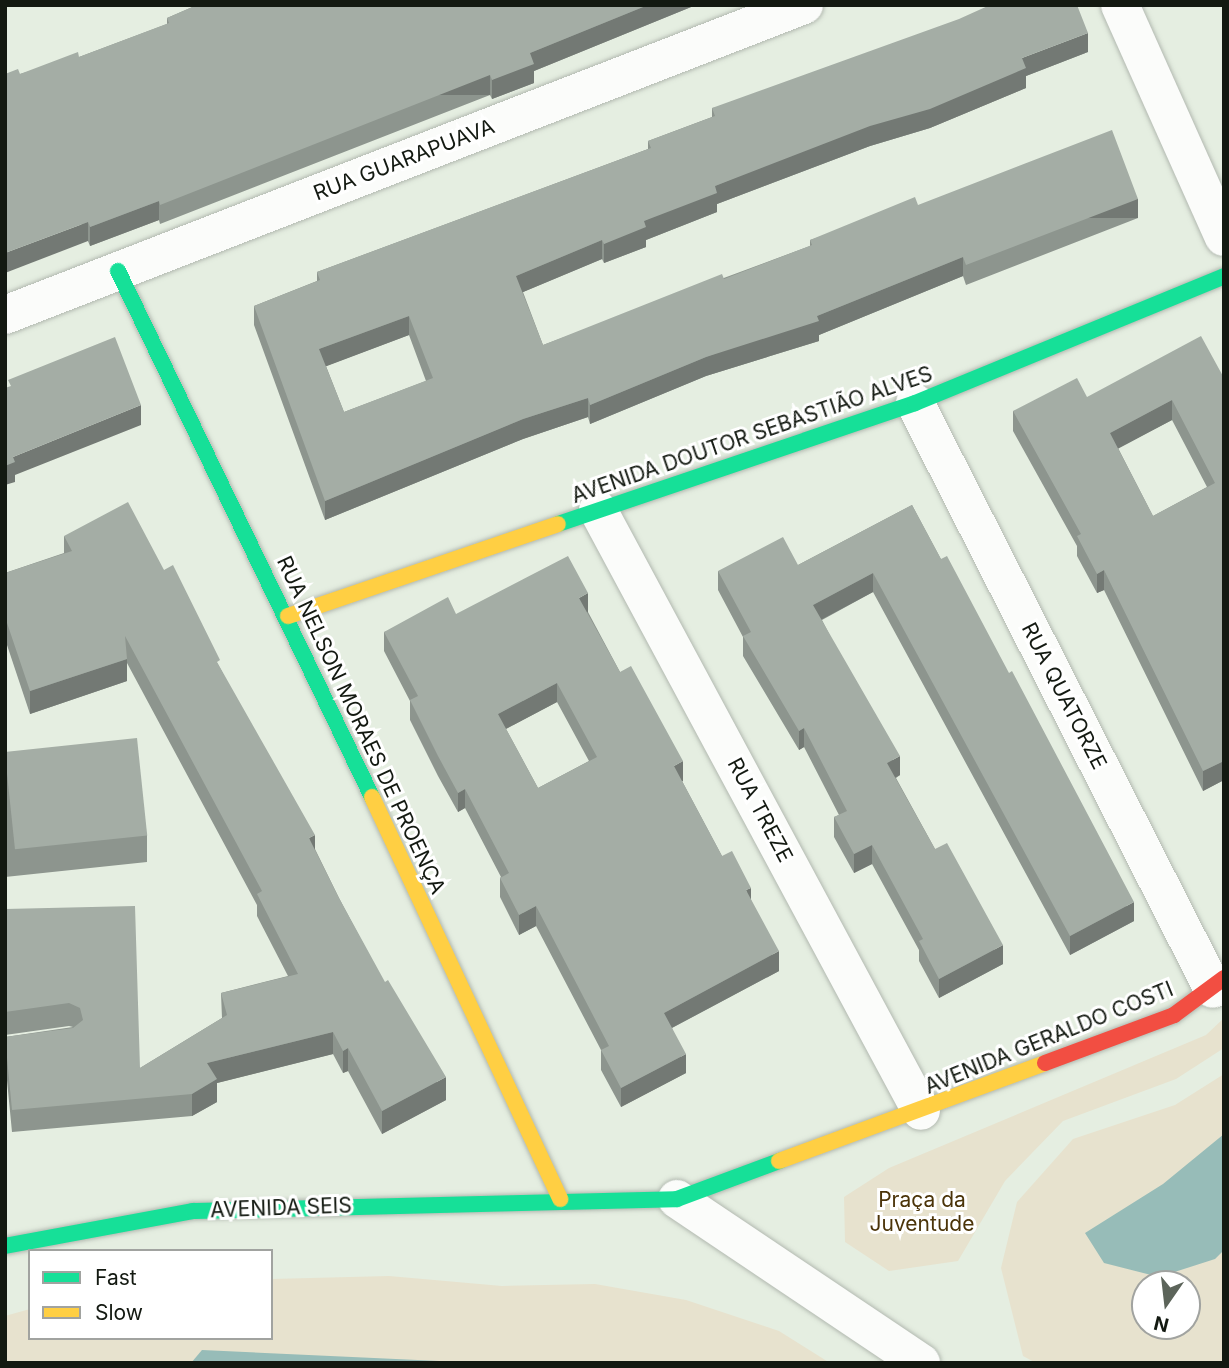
<!DOCTYPE html>
<meta charset="utf-8">
<style>
body{margin:0}
#map{position:relative;width:1229px;height:1368px;overflow:hidden;background:#e5eee1;font-family:Inter,sans-serif}
div>[style]{position:absolute}
.green>*{inset:0;background:#e7e2ce}
.water>*{inset:0;background:#97bcb8}
.roads{filter:drop-shadow(0 0 2px #b2b9b0) drop-shadow(0 0 2px #b2b9b0)}
.street>*{height:38px;margin:-19px;padding:0 19px;transform-origin:19px;border-radius:19px;background:#fbfcfa}
.fast>*{height:16px;margin:-8px;padding:0 8px;transform-origin:8px;border-radius:8px;background:#16e098}
.slow>*{height:16px;margin:-8px;padding:0 8px;transform-origin:8px;border-radius:8px;background:#ffcf43}
.jam>*{height:16px;margin:-8px;padding:0 8px;transform-origin:8px;border-radius:8px;background:#f24e42}
.wall>*{inset:0;background:#8d958e}
.shaded-wall>*{inset:0;background:#737974;transform-origin:0 0}
.building>*{inset:0;background:#a4ada5;transform-origin:0 0}
span{translate:-50% -50%;white-space:nowrap;text-align:center;line-height:1.15;-webkit-text-stroke:6px #fff;paint-order:stroke}
.street-label{font-size:21px;color:#131911}
.park-label{font-size:21px;color:#4b3409}
.frame{position:absolute;inset:0;border:7px solid #131911;pointer-events:none}
.legend{position:absolute;left:28px;top:1249px;width:245px;height:91px;box-sizing:border-box;background:#fff;border:2px solid #a1a3a0;margin:0;padding:9px 12px;list-style:none;font-size:21px;color:#131911}
.legend li{display:flex;align-items:center;gap:14px;height:35px}
.legend b{width:35px;border:2px solid #a1a3a0}
.north{position:absolute;left:1131px;top:1270px;width:70px;height:70px;box-sizing:border-box;background:#fff;border:2px solid #a1a3a0;border-radius:50%;rotate:194deg;font-size:19px;font-weight:700;line-height:28px;text-align:center;color:#131911}
.north::after{content:'';display:block;margin:auto;width:24px;height:32px;background:#5c645a;clip-path:polygon(50% 0,100% 100%,50% 72%,0 100%)}
</style>
<div id="map">
<div class="green">
<div style="clip-path:polygon(1224px 1018px,1224px 1048px,1176px 1079px,1063px 1121px,1005px 1181px,958px 1261px,889px 1271px,845px 1242px,844px 1197px,889px 1168px,1206px 1035px)"></div>
<div style="clip-path:polygon(evenodd,1224px 1074px,1224px 1363px,1036px 1363px,1023px 1356px,1001px 1268px,1017px 1202px,1073px 1139px,1175px 1105px,1224px 1074px,1145px 1284px,1187px 1284px,1187px 1326px,1145px 1326px,1145px 1284px)"></div>
<div style="clip-path:polygon(389px 1276px,502px 1286px,595px 1284px,686px 1300px,779px 1331px,830px 1363px,5px 1363px,5px 1316px,30px 1309px,30px 1338px,271px 1338px,271px 1279px)"></div>
</div>
<div class="water">
<div style="clip-path:polygon(1224px 1134px,1224px 1250px,1215px 1259px,1159px 1277px,1104px 1263px,1085px 1233px,1163px 1184px)"></div>
<div style="clip-path:polygon(202px 1350px,483px 1363px,191px 1363px)"></div>
</div>
<div class="roads">
<div class="street">
<div style="left:1120px;top:5px;width:254px;rotate:65.9deg"></div>
<div style="left:5px;top:315px;width:857px;rotate:-21.21deg"></div>
<div style="left:915px;top:403px;width:657px;rotate:63.05deg"></div>
<div style="left:598px;top:510px;width:682px;rotate:61.74deg"></div>
<div style="left:677px;top:1199px;width:294px;rotate:33.9deg"></div>
</div>
<div class="fast">
<div style="left:118px;top:271px;width:584px;rotate:64.22deg"></div>
<div style="left:558px;top:524px;width:377px;rotate:-18.7deg"></div>
<div style="left:915px;top:403px;width:334px;rotate:-22.3deg"></div>
<div style="left:5px;top:1246px;width:191px;rotate:-10.5deg"></div>
<div style="left:193px;top:1211px;width:484px;rotate:-1.4deg"></div>
<div style="left:677px;top:1199px;width:109px;rotate:-20.4deg"></div>
</div>
<div class="slow">
<div style="left:288px;top:616px;width:285px;rotate:-18.8deg"></div>
<div style="left:372px;top:797px;width:444px;rotate:64.9deg"></div>
<div style="left:779px;top:1161px;width:283px;rotate:-20.2deg"></div>
</div>
<div class="jam">
<div style="left:1045px;top:1063px;width:138px;rotate:-20.4deg"></div>
<div style="left:1174px;top:1015px;width:62px;rotate:-36.5deg"></div>
</div>
</div>
<div class="wall">
<div style="clip-path:polygon(197px 5px,696px 5px,534px 71px,534px 83px,492px 99px,490px 95px,160px 224px,159px 220px,90px 246px,20px 74px,79px 57px,167px 24px,167px 18px)"></div>
<div style="clip-path:polygon(evenodd,1088px 52px,1026px 76px,1026px 88px,930px 128px,870px 146px,717px 204px,717px 212px,646px 240px,646px 247px,604px 263px,602px 259px,523px 292px,543px 345px,810px 246px,810px 240px,918px 205px,1138px 218px,966px 285px,963px 276px,819px 335px,819px 341px,706px 376px,590px 424px,588px 417px,523px 439px,325px 520px,254px 325px,254px 306px,317px 281px,317px 272px,648px 149px,648px 141px,712px 117px,712px 108px,1088px 52px,409px 335px,426px 381px,344px 412px,326px 366px,409px 335px)"></div>
<div style="clip-path:polygon(evenodd,1224px 378px,1224px 780px,1203px 791px,1104px 590px,1097px 593px,1077px 556px,1077px 546px,1013px 431px,1013px 411px,1224px 378px,1172px 420px,1207px 487px,1153px 516px,1118px 448px,1172px 420px)"></div>
<div style="clip-path:polygon(912px 505px,1134px 921px,1070px 955px,873px 592px,822px 620px,900px 775px,896px 778px,935px 849px,1003px 964px,939px 998px,919px 961px,919px 950px,872px 864px,854px 873px,834px 837px,834px 817px,839px 815px,804px 747px,799px 750px,743px 656px,743px 637px,718px 590px,718px 571px,798px 565px)"></div>
<div style="clip-path:polygon(64px 536px,164px 570px,220px 668px,315px 849px,339px 898px,446px 1100px,382px 1134px,348px 1071px,343px 1073px,333px 1054px,217px 1083px,217px 1102px,192px 1116px,12px 1132px,5px 1060px,5px 1037px,73px 1027px,69px 1026px,5px 1035px,5px 909px,140px 1068px,222px 1018px,221px 993px,288px 976px,257px 916px,257px 905px,127px 663px,127px 681px,30px 714px,5px 639px,5px 573px,64px 553px)"></div>
<div style="clip-path:polygon(evenodd,588px 612px,620px 672px,683px 781px,682px 781px,722px 856px,751px 900px,779px 971px,672px 1028px,686px 1073px,621px 1107px,601px 1070px,601px 1050px,536px 926px,519px 935px,500px 897px,500px 878px,501px 877px,465px 808px,458px 812px,438px 776px,410px 720px,410px 701px,384px 651px,384px 632px,456px 614px,588px 612px,557px 702px,589px 761px,538px 788px,506px 729px,557px 702px)"></div>
<div style="clip-path:polygon(5px 752px,147px 835px,147px 862px,5px 877px)"></div>
</div>
<div class="shaded-wall">
<div style="clip-path:polygon(648px 5px,696px 5px,534px 71px,534px 83px,492px 99px,492px 80px,530px 53px)"></div>
<div style="clip-path:polygon(1088px 33px,1088px 52px,1026px 76px,1026px 88px,930px 128px,870px 146px,717px 204px,717px 212px,646px 240px,646px 247px,604px 263px,604px 244px,644px 221px,715px 186px,1022px 58px)"></div>
<div style="left:490px;top:75px;width:20px;height:355px;rotate:90deg"></div>
<div style="left:1138px;top:199px;width:19px;height:184px;rotate:90deg"></div>
<div style="clip-path:polygon(159px 201px,159px 220px,90px 246px,90px 227px)"></div>
<div style="clip-path:polygon(88px 222px,88px 241px,5px 273px,5px 253px)"></div>
<div style="clip-path:polygon(602px 240px,602px 259px,516px 295px,516px 276px)"></div>
<div style="clip-path:polygon(963px 257px,963px 276px,819px 335px,819px 341px,706px 376px,590px 424px,590px 405px,706px 357px,817px 316px)"></div>
<div style="clip-path:polygon(409px 316px,409px 335px,319px 369px,319px 349px)"></div>
<div style="clip-path:polygon(588px 398px,588px 417px,523px 439px,325px 520px,325px 501px,523px 419px)"></div>
<div style="clip-path:polygon(1172px 400px,1172px 420px,1110px 453px,1110px 433px)"></div>
<div style="clip-path:polygon(141px 405px,141px 425px,15px 475px,15px 482px,5px 485px,5px 466px,13px 457px)"></div>
<div style="clip-path:polygon(1104px 570px,1104px 590px,1097px 593px,1097px 574px)"></div>
<div style="clip-path:polygon(873px 573px,873px 592px,813px 624px,813px 605px)"></div>
<div style="clip-path:polygon(588px 593px,588px 612px,579px 617px,579px 598px)"></div>
<div style="clip-path:polygon(127px 659px,127px 681px,30px 714px,30px 691px)"></div>
<div style="clip-path:polygon(557px 683px,557px 702px,498px 733px,498px 714px)"></div>
<div style="clip-path:polygon(804px 728px,804px 747px,799px 750px,799px 731px)"></div>
<div style="clip-path:polygon(900px 756px,900px 775px,887px 782px,887px 763px)"></div>
<div style="clip-path:polygon(683px 761px,683px 781px,674px 786px,674px 766px)"></div>
<div style="clip-path:polygon(1224px 761px,1224px 780px,1203px 791px,1203px 771px)"></div>
<div style="clip-path:polygon(465px 789px,465px 808px,458px 812px,458px 793px)"></div>
<div style="clip-path:polygon(315px 835px,315px 858px,309px 838px)"></div>
<div style="clip-path:polygon(872px 845px,872px 864px,854px 873px,854px 854px)"></div>
<div style="clip-path:polygon(751px 888px,751px 907px,746px 890px)"></div>
<div style="clip-path:polygon(1134px 902px,1134px 921px,1070px 955px,1070px 936px)"></div>
<div style="clip-path:polygon(536px 906px,536px 926px,519px 935px,519px 915px)"></div>
<div style="clip-path:polygon(1003px 945px,1003px 964px,939px 998px,939px 979px)"></div>
<div style="clip-path:polygon(779px 951px,779px 971px,664px 1032px,664px 1013px)"></div>
<div style="clip-path:polygon(333px 1032px,333px 1054px,217px 1083px,217px 1102px,192px 1116px,192px 1094px,207px 1063px)"></div>
<div style="clip-path:polygon(348px 1048px,348px 1071px,343px 1073px,343px 1051px)"></div>
<div style="clip-path:polygon(686px 1054px,686px 1073px,621px 1107px,621px 1088px)"></div>
<div style="clip-path:polygon(446px 1077px,446px 1100px,382px 1134px,382px 1111px)"></div>
</div>
<div class="building">
<div style="clip-path:polygon(197px 5px,648px 5px,530px 53px,534px 64px,492px 80px,490px 75px,160px 205px,159px 201px,90px 227px,88px 222px,5px 253px,5px 74px,18px 69px,20px 74px,78px 52px,79px 57px,169px 23px,167px 18px)"></div>
<div style="clip-path:polygon(evenodd,990px 5px,1077px 5px,1088px 33px,1022px 58px,1026px 68px,930px 109px,870px 126px,715px 186px,717px 193px,644px 221px,646px 227px,604px 244px,602px 240px,516px 276px,543px 345px,722px 274px,724px 279px,812px 245px,810px 240px,915px 197px,918px 205px,1112px 130px,1138px 199px,966px 265px,963px 257px,817px 316px,819px 321px,706px 357px,590px 405px,588px 398px,523px 419px,325px 501px,254px 306px,320px 280px,317px 272px,651px 148px,648px 141px,715px 116px,712px 108px,959px 19px,990px 5px,409px 316px,433px 378px,344px 412px,319px 349px,409px 316px)"></div>
<div style="clip-path:polygon(evenodd,1201px 336px,1224px 378px,1224px 761px,1203px 771px,1104px 570px,1097px 574px,1077px 536px,1081px 534px,1013px 411px,1077px 378px,1087px 397px,1201px 336px,1172px 400px,1215px 483px,1153px 516px,1110px 433px,1172px 400px)"></div>
<div style="clip-path:polygon(115px 337px,141px 405px,13px 457px,15px 462px,5px 466px,5px 388px,11px 386px,8px 380px)"></div>
<div style="clip-path:polygon(128px 502px,164px 570px,173px 565px,220px 660px,217px 662px,315px 835px,309px 838px,339px 898px,385px 982px,388px 980px,446px 1077px,382px 1111px,348px 1048px,343px 1051px,333px 1032px,207px 1063px,217px 1079px,192px 1094px,12px 1110px,5px 1037px,73px 1028px,83px 1020px,80px 1008px,69px 1003px,5px 1012px,5px 909px,135px 906px,140px 1068px,227px 1015px,221px 993px,298px 974px,257px 894px,262px 891px,125px 636px,127px 659px,30px 691px,5px 617px,5px 573px,72px 551px,64px 536px)"></div>
<div style="clip-path:polygon(912px 505px,941px 559px,947px 556px,1009px 673px,1012px 671px,1134px 902px,1070px 936px,873px 573px,813px 605px,900px 756px,887px 763px,935px 849px,947px 843px,1003px 945px,939px 979px,919px 941px,923px 939px,872px 845px,854px 854px,834px 817px,847px 811px,804px 728px,799px 731px,743px 636px,751px 632px,718px 571px,783px 537px,798px 565px)"></div>
<div style="clip-path:polygon(evenodd,568px 556px,588px 593px,579px 598px,620px 672px,631px 666px,683px 761px,674px 766px,722px 856px,732px 851px,751px 888px,746px 890px,779px 951px,664px 1013px,686px 1054px,621px 1088px,601px 1050px,609px 1046px,536px 906px,519px 915px,500px 878px,509px 873px,465px 789px,458px 793px,438px 756px,410px 700px,418px 696px,384px 632px,448px 597px,456px 614px,568px 556px,557px 683px,597px 757px,538px 788px,498px 714px,557px 683px)"></div>
<div style="left:137px;top:738px;width:98px;height:133px;rotate:84deg"></div>
</div>
<div class="street-label">
<span style="left:404px;top:160px;rotate:-21deg">RUA GUARAPUAVA</span>
<span style="left:752px;top:435px;rotate:-19deg">AVENIDA DOUTOR SEBASTIÃO ALVES</span>
<span style="left:1064px;top:696px;rotate:63deg">RUA QUATORZE</span>
<span style="left:361px;top:725px;rotate:65deg">RUA NELSON MORAES DE PROENÇA</span>
<span style="left:760px;top:810px;rotate:62deg">RUA TREZE</span>
<span style="left:1049px;top:1038px;rotate:-22deg">AVENIDA GERALDO COSTI</span>
<span style="left:281px;top:1208px;rotate:-2deg">AVENIDA SEIS</span>
</div>
<div class="park-label">
<span style="left:922px;top:1212px">Praça da<br>Juventude</span>
</div>
<div class="frame"></div>
<ul class="legend">
<li><b style="height:9px;background:#16e098"></b>Fast</li>
<li><b style="height:9px;background:#ffcf43"></b>Slow</li>
</ul>
<div class="north">N</div>
</div>
